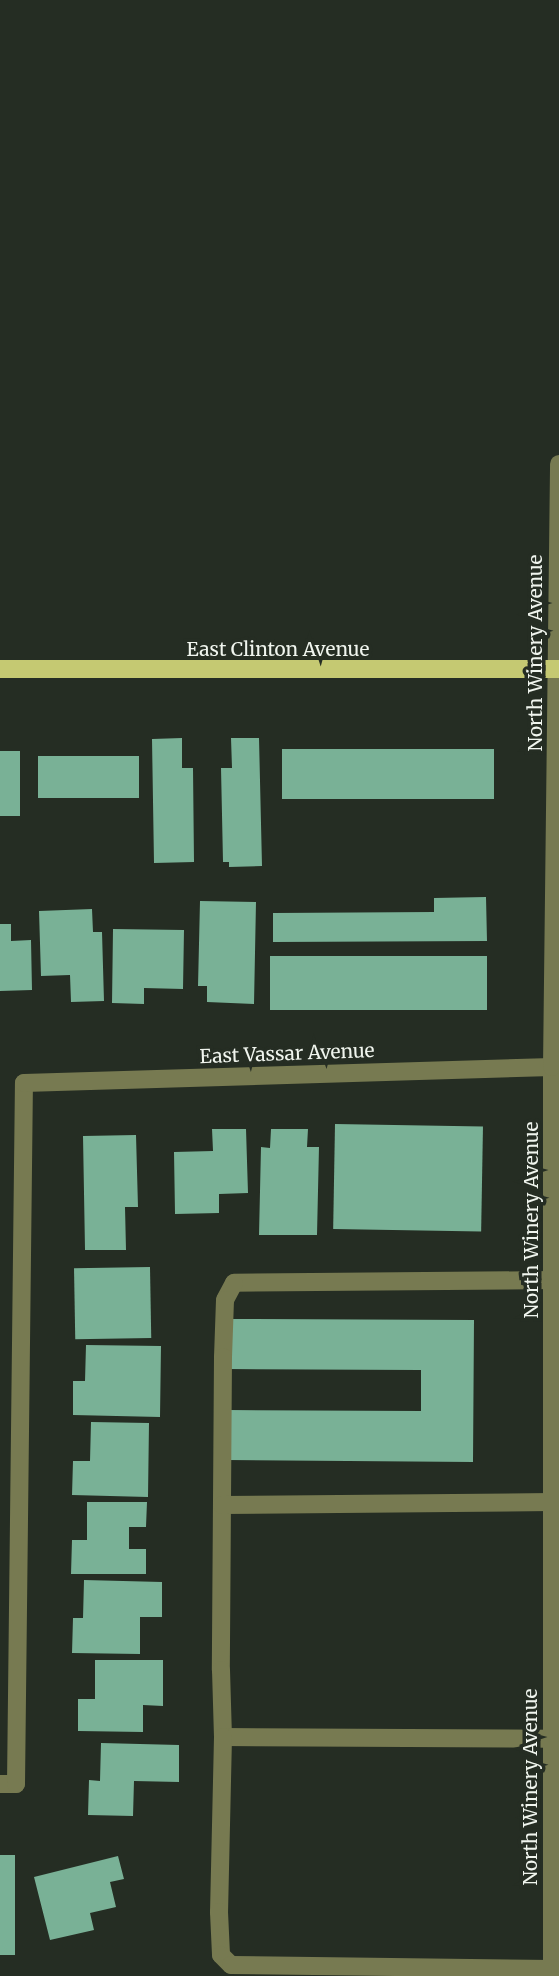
<!DOCTYPE html>
<style>
body{margin:0}
#map{position:relative;width:559px;height:1976px;overflow:hidden;background:#252d23;font-family:Merriweather,serif}
div>[style]{position:absolute}
.building>*{inset:0;background:#79b196;transform-origin:0 0}
.minor>*{height:18px;margin:-9px;padding:0 9px;transform-origin:9px;border-radius:9px;background:#777a51}
.major>*{height:18px;margin:-9px;padding:0 9px;transform-origin:9px;border-radius:9px;background:#c5c972}
span{translate:-50% -50%;white-space:nowrap;text-align:center;line-height:1.15;-webkit-text-stroke:7px #252d23;paint-order:stroke}
.street-label{font-size:19px;color:#f0f5ee}
</style>
<div id="map">
<div class="building">
<div style="clip-path:polygon(182px 738px,182px 768px,193px 768px,194px 862px,154px 863px,152px 739px)"></div>
<div style="clip-path:polygon(231px 738px,259px 738px,262px 866px,229px 867px,229px 862px,223px 862px,221px 768px,232px 768px)"></div>
<div style="left:282px;top:749px;width:212px;height:50px"></div>
<div style="left:0;top:751px;width:20px;height:65px"></div>
<div style="left:38px;top:756px;width:101px;height:42px"></div>
<div style="clip-path:polygon(486px 897px,487px 941px,273px 942px,273px 913px,434px 912px,434px 898px)"></div>
<div style="clip-path:polygon(200px 901px,256px 902px,254px 1004px,207px 1002px,207px 986px,198px 986px)"></div>
<div style="clip-path:polygon(92px 909px,93px 932px,102px 932px,104px 1001px,71px 1002px,70px 975px,41px 976px,39px 911px)"></div>
<div style="clip-path:polygon(0 924px,11px 924px,11px 941px,31px 940px,32px 990px,0 991px)"></div>
<div style="clip-path:polygon(113px 929px,184px 930px,183px 989px,144px 988px,144px 1004px,112px 1003px)"></div>
<div style="left:270px;top:956px;width:217px;height:54px"></div>
<div style="left:335px;top:1124px;width:148px;height:105px;rotate:1deg"></div>
<div style="clip-path:polygon(212px 1129px,246px 1129px,248px 1193px,219px 1194px,219px 1213px,175px 1214px,174px 1152px,213px 1151px)"></div>
<div style="clip-path:polygon(271px 1129px,308px 1129px,307px 1147px,319px 1147px,317px 1235px,259px 1235px,261px 1147px,270px 1148px)"></div>
<div style="clip-path:polygon(136px 1135px,138px 1207px,125px 1207px,126px 1250px,85px 1250px,83px 1136px)"></div>
<div style="left:150px;top:1267px;width:71px;height:76px;rotate:89deg"></div>
<div style="clip-path:polygon(228px 1319px,474px 1320px,473px 1462px,227px 1460px,228px 1410px,421px 1411px,421px 1370px,228px 1369px)"></div>
<div style="clip-path:polygon(86px 1345px,161px 1346px,160px 1417px,73px 1415px,73px 1381px,85px 1381px)"></div>
<div style="clip-path:polygon(91px 1422px,149px 1423px,148px 1497px,72px 1495px,73px 1461px,90px 1461px)"></div>
<div style="clip-path:polygon(87px 1502px,147px 1502px,146px 1527px,129px 1527px,129px 1549px,146px 1549px,146px 1574px,71px 1574px,72px 1540px,87px 1540px)"></div>
<div style="clip-path:polygon(84px 1580px,162px 1582px,162px 1617px,140px 1617px,140px 1654px,72px 1653px,73px 1618px,83px 1618px)"></div>
<div style="clip-path:polygon(95px 1660px,163px 1660px,163px 1706px,143px 1705px,143px 1732px,78px 1731px,78px 1699px,95px 1699px)"></div>
<div style="clip-path:polygon(101px 1743px,179px 1745px,179px 1782px,134px 1781px,133px 1816px,88px 1815px,89px 1780px,100px 1781px)"></div>
<div style="left:0;top:1855px;width:15px;height:100px"></div>
<div style="clip-path:polygon(118px 1856px,124px 1879px,110px 1882px,116px 1907px,90px 1913px,94px 1930px,50px 1940px,34px 1877px)"></div>
</div>
<div class="minor">
<div style="left:553px;top:1280px;width:319px;rotate:179.5deg"></div>
<div style="left:234px;top:1283px;width:19px;rotate:118deg"></div>
<div style="left:225px;top:1300px;width:57px;rotate:92deg"></div>
<div style="left:223px;top:1357px;width:313px;rotate:90.4deg"></div>
<div style="left:221px;top:1670px;width:67px;rotate:88.3deg"></div>
<div style="left:223px;top:1737px;width:330px;rotate:0.3deg"></div>
<div style="left:222px;top:1505px;width:330px;rotate:-0.5deg"></div>
<div style="left:223px;top:1737px;width:175px;rotate:91.3deg"></div>
<div style="left:219px;top:1912px;width:43px;rotate:87.3deg"></div>
<div style="left:221px;top:1955px;width:14px;rotate:45deg"></div>
<div style="left:231px;top:1965px;width:321px;rotate:0.7deg"></div>
<div style="left:0;top:1784px;width:16px"></div>
<div style="left:16px;top:1784px;width:701px;rotate:-89.35deg"></div>
<div style="left:24px;top:1083px;width:528px;rotate:-1.74deg"></div>
<div style="left:552px;top:1976px;width:909px;rotate:-90deg"></div>
<div style="left:552px;top:1067px;width:603px;rotate:-89.33deg"></div>
</div>
<div class="major">
<div style="left:0;top:669px;width:559px"></div>
</div>
<div class="street-label">
<span style="left:278px;top:650px">East Clinton Avenue</span>
<span style="left:536px;top:653px;rotate:-90deg">North Winery Avenue</span>
<span style="left:287px;top:1054px;rotate:-2deg">East Vassar Avenue</span>
<span style="left:532px;top:1220px;rotate:-90deg">North Winery Avenue</span>
<span style="left:531px;top:1787px;rotate:-90deg">North Winery Avenue</span>
</div>
</div>
